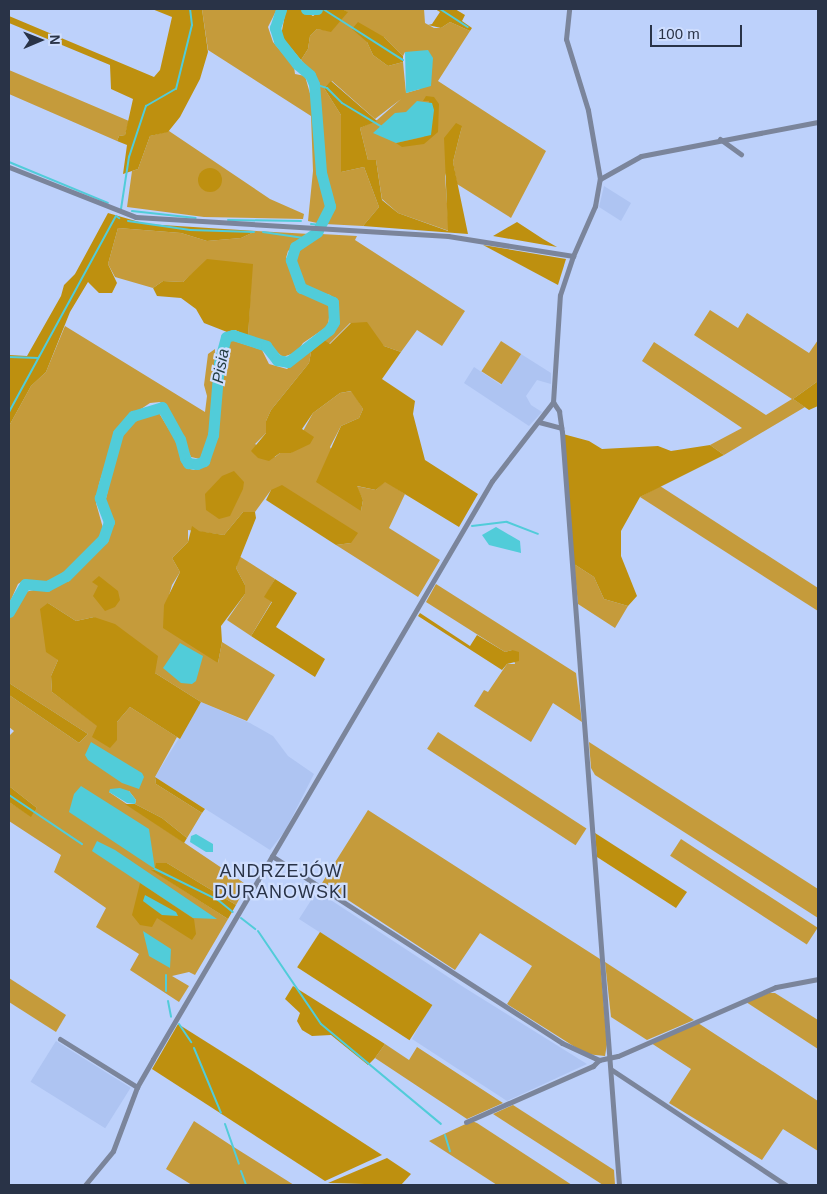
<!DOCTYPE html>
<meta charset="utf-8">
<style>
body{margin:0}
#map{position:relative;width:827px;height:1194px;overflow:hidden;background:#bdd1fb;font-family:Arial,sans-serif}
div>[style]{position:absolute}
.built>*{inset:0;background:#aec4f2;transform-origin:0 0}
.green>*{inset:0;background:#c59b3b;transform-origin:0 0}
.forest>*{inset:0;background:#be900f;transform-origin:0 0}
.round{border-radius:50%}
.water>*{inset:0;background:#51ccd9}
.stream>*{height:2px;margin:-1px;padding:0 1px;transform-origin:1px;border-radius:1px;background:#51ccd9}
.river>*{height:11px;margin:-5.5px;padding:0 5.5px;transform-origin:5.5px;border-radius:5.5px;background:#51ccd9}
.street>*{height:5px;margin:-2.5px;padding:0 2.5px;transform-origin:2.5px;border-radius:2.5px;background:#7b859b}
span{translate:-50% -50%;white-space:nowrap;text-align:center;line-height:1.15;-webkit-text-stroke:4.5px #cfdefe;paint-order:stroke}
.water-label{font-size:16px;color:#243e42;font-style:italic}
.quarter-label{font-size:18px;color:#293347;letter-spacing:1px}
.frame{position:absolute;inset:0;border:10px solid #293347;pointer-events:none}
.north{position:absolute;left:15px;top:15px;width:50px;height:50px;-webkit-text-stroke:4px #cfdefe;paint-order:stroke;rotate:89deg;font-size:14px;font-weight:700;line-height:20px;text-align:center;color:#293347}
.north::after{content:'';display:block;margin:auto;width:18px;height:22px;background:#293347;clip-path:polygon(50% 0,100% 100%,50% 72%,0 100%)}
.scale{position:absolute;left:650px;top:25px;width:92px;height:22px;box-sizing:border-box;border:2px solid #293347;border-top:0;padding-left:6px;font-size:15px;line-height:18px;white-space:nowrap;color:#293347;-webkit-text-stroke:4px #cfdefe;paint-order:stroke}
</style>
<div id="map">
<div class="built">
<div style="clip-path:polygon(604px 186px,631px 203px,621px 221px,599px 207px)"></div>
<div style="clip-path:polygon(521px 354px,551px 373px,551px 384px,537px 380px,526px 396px,531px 405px,542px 412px,529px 426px,464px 383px,474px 367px,501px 385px)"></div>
<div style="clip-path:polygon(201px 702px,250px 723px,273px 736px,288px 756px,314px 774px,285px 831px,270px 850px,155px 777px)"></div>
<div style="clip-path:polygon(317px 891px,465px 988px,587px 1064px,507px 1101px,412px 1039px,431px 1004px,299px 919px)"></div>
<div style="left:56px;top:1041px;width:88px;height:48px;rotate:32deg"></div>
</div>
<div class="green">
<div style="clip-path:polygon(202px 9px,277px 9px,268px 27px,273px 42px,294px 67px,295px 74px,305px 76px,313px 104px,317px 169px,326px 209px,317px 223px,308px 221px,313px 171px,311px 116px,208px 50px)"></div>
<div style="clip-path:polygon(evenodd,342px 9px,424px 9px,425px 23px,434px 28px,441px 28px,450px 22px,470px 31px,438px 81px,546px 151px,511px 218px,457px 184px,453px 162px,462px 126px,445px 176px,449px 231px,398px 213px,382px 199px,376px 160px,368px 160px,360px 128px,377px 120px,401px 99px,375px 119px,332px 81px,324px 88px,341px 115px,341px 172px,364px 167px,379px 207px,363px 226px,325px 224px,332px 204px,324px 172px,316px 77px,301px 60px,308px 49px,310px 36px,317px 29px,331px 31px,347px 12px,342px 9px,384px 37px,403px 56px,405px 52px,420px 89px,406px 93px,403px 62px,388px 66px,373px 55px,367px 42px,384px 37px)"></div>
<div style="clip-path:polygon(9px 70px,129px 121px,125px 135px,119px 136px,117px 141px,9px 94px)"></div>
<div style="clip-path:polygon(169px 131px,270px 199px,304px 214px,303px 219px,204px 217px,127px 207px,132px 171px,138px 169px,150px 136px)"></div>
<div style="clip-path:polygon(118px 228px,181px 233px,207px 241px,241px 238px,256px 231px,310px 234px,288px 251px,286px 258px,297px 291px,326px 302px,330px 309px,328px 326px,303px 343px,297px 352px,283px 357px,266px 343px,248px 336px,252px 264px,192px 274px,183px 282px,163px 281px,153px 288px,115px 277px,108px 264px)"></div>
<div style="clip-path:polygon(321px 234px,357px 236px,355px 240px,465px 311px,442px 346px,417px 330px,401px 352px,384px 346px,350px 323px,329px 344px,321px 345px,311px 352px,309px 363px,271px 410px,266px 421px,266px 433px,255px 444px,275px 457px,280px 453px,291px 453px,313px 413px,340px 393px,352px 391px,363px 409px,359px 418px,341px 426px,330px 447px,361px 511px,363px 500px,356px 486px,376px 490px,385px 481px,405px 494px,389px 528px,440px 560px,418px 597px,336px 545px,351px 543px,271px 490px,255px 512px,243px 512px,224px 535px,188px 530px,188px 542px,172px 558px,180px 572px,172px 585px,166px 606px,218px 663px,222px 642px,275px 675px,247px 721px,201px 702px,155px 673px,94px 617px,76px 621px,48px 603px,58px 660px,51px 676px,52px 692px,117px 740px,117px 722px,130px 707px,177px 737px,155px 777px,156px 784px,202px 813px,187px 838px,162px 818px,135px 804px,136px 800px,129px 791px,109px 792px,247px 885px,236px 905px,167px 863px,152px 870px,228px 919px,195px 975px,189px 972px,172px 976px,189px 986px,179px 1002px,130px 970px,139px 954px,96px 927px,106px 908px,54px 872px,61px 855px,9px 821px,9px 802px,31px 816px,37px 808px,9px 786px,9px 736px,14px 731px,9px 727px,9px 695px,79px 743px,88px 734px,9px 683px,9px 619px,25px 592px,60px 584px,72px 577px,105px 542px,112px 522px,104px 507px,121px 434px,127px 427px,148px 414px,159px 413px,176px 441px,186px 468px,194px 470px,209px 462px,226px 343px,231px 340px,262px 350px,269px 364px,287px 369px,314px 343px,331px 334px,337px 325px,338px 302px,330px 295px,304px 287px,297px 272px,297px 250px)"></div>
<div style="clip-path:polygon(710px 310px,738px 328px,747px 313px,809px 353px,818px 340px,818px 381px,793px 399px,805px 407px,724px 455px,710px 445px,742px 428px,642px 361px,654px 342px,766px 415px,792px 399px,694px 335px)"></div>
<div style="clip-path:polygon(65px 326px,205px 412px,207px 396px,204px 385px,208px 354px,215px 349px,214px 399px,208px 438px,200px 459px,191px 457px,167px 407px,160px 402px,150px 403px,123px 421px,114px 436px,99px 484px,96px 503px,103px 528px,101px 536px,60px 576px,37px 585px,33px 580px,24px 580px,18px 584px,9px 604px,9px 426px,31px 386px,46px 372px)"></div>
<div style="left:501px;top:341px;width:24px;height:36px;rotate:33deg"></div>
<div style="clip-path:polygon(660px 486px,818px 588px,818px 611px,640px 497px)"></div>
<div style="clip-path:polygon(239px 556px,275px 579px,265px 597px,272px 601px,251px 636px,227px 620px,245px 594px,245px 585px,236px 568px)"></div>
<div style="clip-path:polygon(574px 564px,594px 577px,604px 599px,628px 606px,615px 628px,578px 604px)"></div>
<div style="clip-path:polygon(436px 584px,576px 673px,582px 722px,553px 703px,531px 742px,474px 706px,484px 690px,488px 692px,507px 664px,515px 664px,512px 650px,505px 652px,426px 602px)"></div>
<div style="left:438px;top:732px;width:177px;height:20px;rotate:33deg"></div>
<div style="clip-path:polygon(589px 742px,818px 889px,818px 918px,595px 775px,591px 768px)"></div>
<div style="clip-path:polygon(368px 810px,600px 959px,607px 1044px,605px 1056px,586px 1054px,507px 1004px,532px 966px,480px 933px,455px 970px,322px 883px)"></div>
<div style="left:681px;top:839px;width:163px;height:20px;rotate:33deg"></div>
<div style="clip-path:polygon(605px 962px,694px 1020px,647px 1040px,611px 1017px)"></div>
<div style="clip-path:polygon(9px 978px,66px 1015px,56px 1032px,9px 1002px)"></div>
<div style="clip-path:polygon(769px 993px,775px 993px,818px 1020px,818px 1049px,746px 1002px)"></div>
<div style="clip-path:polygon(698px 1023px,818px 1101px,818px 1151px,783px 1129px,762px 1160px,669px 1103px,691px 1069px,651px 1043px)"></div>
<div style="clip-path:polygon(385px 1044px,409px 1060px,417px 1047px,503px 1103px,467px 1119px,375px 1058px)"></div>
<div style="clip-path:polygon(513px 1105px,614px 1170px,615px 1185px,603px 1185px,493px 1114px)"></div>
<div style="clip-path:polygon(194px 1121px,229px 1144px,294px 1185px,192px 1185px,166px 1169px)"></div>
<div style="clip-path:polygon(472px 1121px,477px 1123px,572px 1185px,497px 1185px,429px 1141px)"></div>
</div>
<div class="forest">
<div style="clip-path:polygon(152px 9px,202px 9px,208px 52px,200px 79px,180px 117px,168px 132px,150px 136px,138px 169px,123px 174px,127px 145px,117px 141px,119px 136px,125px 135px,133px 99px,111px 89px,110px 65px,9px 23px,9px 16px,154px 77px,160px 70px,172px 17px)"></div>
<div style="clip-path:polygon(286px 9px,301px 9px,313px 16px,324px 9px,342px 9px,348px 12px,331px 32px,317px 29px,310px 36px,308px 49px,301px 60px,281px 36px)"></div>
<div style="clip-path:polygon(435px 9px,455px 9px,465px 15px,462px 21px,472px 28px,470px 31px,450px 22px,441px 28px,428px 25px,432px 24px,440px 12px)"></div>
<div style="clip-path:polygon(358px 22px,384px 37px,403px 56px,403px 62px,388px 66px,373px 55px,367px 42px,352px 29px)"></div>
<div style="clip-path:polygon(331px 81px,377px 121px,360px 128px,368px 160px,376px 160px,382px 200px,398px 213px,448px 231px,444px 138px,456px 123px,462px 126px,453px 162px,468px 234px,363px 226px,379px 207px,364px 167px,341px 172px,341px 115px,324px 88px)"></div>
<div style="clip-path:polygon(426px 96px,434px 97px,439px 104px,438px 132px,424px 144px,402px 147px,396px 143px,424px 137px,429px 101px,423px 101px)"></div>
<div class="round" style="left:198px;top:168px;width:24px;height:24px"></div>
<div style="clip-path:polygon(108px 213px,146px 224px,256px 231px,241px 238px,207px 241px,181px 233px,118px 228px,108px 264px,117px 283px,112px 293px,99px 293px,88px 282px,70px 312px,46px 372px,31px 386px,9px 426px,9px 355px,27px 356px,61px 296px,64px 285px,75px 274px)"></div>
<div style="clip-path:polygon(517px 222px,543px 239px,557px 247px,493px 236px)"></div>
<div style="clip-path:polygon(483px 245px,566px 259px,558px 285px)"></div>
<div style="clip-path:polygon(207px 259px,253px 264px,248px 336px,235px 330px,227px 332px,204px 323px,196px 309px,181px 298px,157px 296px,153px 288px,163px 281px,183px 282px)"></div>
<div style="clip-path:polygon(367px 322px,384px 346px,401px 352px,382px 379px,415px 401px,413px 414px,425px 460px,478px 494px,459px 527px,385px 482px,376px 490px,357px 486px,363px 500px,361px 511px,316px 482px,341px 426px,359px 418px,363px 409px,351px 391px,340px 393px,313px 413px,302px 429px,314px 437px,310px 444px,291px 453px,280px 453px,269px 461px,258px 458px,251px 451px,266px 433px,266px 421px,271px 410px,309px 363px,311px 352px,324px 340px,330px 344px,351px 323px)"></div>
<div style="clip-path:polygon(818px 381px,818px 406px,809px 410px,793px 399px)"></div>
<div style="clip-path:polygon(563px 434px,589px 441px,602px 449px,658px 446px,671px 451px,710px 445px,724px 455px,640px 497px,621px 531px,621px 556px,637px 596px,628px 606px,604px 599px,594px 577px,574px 564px)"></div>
<div style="clip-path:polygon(234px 471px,244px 482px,243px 489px,230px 516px,219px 519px,206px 510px,205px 494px,222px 476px)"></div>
<div style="clip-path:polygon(282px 485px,358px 533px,351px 543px,336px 545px,266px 500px,271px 490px)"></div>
<div style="clip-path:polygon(243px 512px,255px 512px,256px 518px,236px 568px,245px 585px,245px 594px,221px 626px,222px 642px,218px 663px,163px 628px,164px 605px,180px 572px,172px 558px,188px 542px,192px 526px,199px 531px,224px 535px)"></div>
<div style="clip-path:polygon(99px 576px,118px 591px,120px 600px,115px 607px,105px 611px,93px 596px,98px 586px,92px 582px)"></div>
<div style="clip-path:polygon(275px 579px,297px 593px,276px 627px,325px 659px,315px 677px,251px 636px,272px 602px,264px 597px)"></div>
<div style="clip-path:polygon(48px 603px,76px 621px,94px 617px,115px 624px,158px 656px,155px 673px,201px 702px,180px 739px,130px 707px,117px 722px,117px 740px,110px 748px,92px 737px,97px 726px,52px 692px,51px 676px,58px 660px,46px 652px,40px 609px)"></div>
<div style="clip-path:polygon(420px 613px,470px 646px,477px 635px,505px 652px,512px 650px,519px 652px,519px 661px,507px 664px,502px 670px,418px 616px)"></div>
<div style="clip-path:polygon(9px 683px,88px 734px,79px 743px,9px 695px)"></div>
<div style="clip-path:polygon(155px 777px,205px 809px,202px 813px,156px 784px)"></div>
<div style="clip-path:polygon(9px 786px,37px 808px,31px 817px,9px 802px)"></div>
<div style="clip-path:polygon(125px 804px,135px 804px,162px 818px,187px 838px,184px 843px)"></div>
<div style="clip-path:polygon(595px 833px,687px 892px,676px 908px,597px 857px)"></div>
<div style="clip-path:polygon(156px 863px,167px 863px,236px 905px,228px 919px,151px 870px,155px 869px)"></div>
<div style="clip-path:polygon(140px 883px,194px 919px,196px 934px,192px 940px,157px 918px,152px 927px,140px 925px,132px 915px)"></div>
<div style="left:320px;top:932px;width:134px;height:42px;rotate:33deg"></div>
<div style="clip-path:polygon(293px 986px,385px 1044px,375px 1058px,368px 1065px,331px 1035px,312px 1036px,302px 1030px,297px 1021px,300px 1013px,285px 999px)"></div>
<div style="clip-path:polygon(178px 1024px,251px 1070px,382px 1155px,325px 1181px,152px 1069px)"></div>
<div style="clip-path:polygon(387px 1158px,411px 1174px,401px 1185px,328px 1183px)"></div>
</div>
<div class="water">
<div style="clip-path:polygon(428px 50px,433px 58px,431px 86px,406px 93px,405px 52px)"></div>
<div style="clip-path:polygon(417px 101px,432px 103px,434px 110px,431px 135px,396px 143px,373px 133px,395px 113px,406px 112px)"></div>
<div style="clip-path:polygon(496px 527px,520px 541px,521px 553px,489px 545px,482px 535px)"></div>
<div style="clip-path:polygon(180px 643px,203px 656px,196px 681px,192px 684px,181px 683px,163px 668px)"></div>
<div style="clip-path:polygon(91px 742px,142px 773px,144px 777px,139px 789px,122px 783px,88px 760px,85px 755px)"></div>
<div style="clip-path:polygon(81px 786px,149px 829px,155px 869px,69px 812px,74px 794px)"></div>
<div style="clip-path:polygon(120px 788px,129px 791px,136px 800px,135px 804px,127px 803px,109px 792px,110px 789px)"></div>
<div style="clip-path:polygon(196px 834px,213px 844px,213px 852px,206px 852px,190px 842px,191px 836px)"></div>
<div style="clip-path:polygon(97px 841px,115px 850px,217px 919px,193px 918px,92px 851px)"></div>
<div style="clip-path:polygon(145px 895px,176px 912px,178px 916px,162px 915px,151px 907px,143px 901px)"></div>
<div style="clip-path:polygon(143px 931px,171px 949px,170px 968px,149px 956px)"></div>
</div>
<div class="stream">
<div style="left:323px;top:9px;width:95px;rotate:32.5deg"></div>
<div style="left:440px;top:9px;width:33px;rotate:33deg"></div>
<div style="left:314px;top:84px;width:14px;rotate:17deg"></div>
<div style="left:327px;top:88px;width:21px;rotate:45deg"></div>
<div style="left:342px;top:103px;width:47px;rotate:31deg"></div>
<div style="left:9px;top:162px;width:107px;rotate:22.5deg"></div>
<div style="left:121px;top:209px;width:53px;rotate:-81.3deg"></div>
<div style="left:129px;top:157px;width:54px;rotate:-71.6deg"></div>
<div style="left:146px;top:106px;width:34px;rotate:-30deg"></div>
<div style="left:176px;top:89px;width:66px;rotate:-76deg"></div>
<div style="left:192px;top:25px;width:16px;rotate:-97deg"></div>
<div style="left:132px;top:211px;width:64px;rotate:6.2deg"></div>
<div style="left:228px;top:220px;width:73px;rotate:0.8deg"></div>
<div style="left:128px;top:221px;width:63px;rotate:8.3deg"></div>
<div style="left:190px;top:230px;width:64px;rotate:1.8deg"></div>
<div style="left:311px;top:224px;width:10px;rotate:6deg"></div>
<div style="left:263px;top:232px;width:48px;rotate:8.5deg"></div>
<div style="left:9px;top:357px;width:29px;rotate:2deg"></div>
<div style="left:9px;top:412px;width:223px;rotate:-61.4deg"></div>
<div style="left:116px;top:216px;width:4px;rotate:34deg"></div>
<div style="left:472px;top:526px;width:35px;rotate:-7deg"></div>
<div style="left:507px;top:522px;width:33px;rotate:21deg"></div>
<div style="left:9px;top:795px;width:88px;rotate:33.9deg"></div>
<div style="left:155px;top:869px;width:70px;rotate:26.2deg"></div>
<div style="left:218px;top:900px;width:19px;rotate:39deg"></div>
<div style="left:241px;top:918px;width:18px;rotate:38deg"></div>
<div style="left:258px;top:931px;width:112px;rotate:55.9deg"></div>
<div style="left:321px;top:1024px;width:156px;rotate:39.8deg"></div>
<div style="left:166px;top:991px;width:16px;rotate:-90deg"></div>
<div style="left:168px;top:1001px;width:16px;rotate:79deg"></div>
<div style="left:179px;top:1024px;width:22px;rotate:56deg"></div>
<div style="left:194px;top:1048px;width:70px;rotate:67.4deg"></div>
<div style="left:225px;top:1124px;width:42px;rotate:70.7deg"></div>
<div style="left:445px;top:1135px;width:17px;rotate:73deg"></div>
<div style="left:241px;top:1171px;width:15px;rotate:70deg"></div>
</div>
<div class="river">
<div style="left:306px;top:9px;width:11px"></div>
<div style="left:9px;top:612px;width:32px;rotate:-60deg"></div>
<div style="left:25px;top:584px;width:22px;rotate:5deg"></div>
<div style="left:47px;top:586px;width:21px;rotate:-28deg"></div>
<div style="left:66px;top:576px;width:52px;rotate:-45deg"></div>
<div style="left:103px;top:539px;width:18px;rotate:-71deg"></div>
<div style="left:109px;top:522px;width:26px;rotate:-111deg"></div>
<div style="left:100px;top:498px;width:67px;rotate:-74.5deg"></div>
<div style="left:118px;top:433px;width:23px;rotate:-49deg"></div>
<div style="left:133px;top:416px;width:30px;rotate:-17deg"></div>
<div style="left:162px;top:407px;width:37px;rotate:61deg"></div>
<div style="left:180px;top:439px;width:20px;rotate:75deg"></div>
<div style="left:185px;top:458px;width:6px;rotate:59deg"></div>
<div style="left:188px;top:463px;width:9px;rotate:6deg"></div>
<div style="left:197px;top:464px;width:8px;rotate:-23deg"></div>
<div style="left:204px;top:461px;width:28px;rotate:-71deg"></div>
<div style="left:213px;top:435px;width:72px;rotate:-85.2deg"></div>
<div style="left:219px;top:363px;width:27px;rotate:-75deg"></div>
<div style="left:226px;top:337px;width:7px;rotate:-16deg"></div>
<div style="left:233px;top:335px;width:35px;rotate:18deg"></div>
<div style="left:266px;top:346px;width:18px;rotate:52deg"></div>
<div style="left:277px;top:360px;width:11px;rotate:10deg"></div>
<div style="left:288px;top:362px;width:52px;rotate:-38deg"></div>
<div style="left:329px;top:330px;width:9px;rotate:-58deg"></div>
<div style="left:334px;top:322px;width:20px;rotate:-93deg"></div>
<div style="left:333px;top:302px;width:35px;rotate:-156deg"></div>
<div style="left:301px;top:288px;width:30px;rotate:-110deg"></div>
<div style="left:291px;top:260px;width:14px;rotate:-73deg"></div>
<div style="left:295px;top:247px;width:27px;rotate:-34deg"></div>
<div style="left:317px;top:232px;width:29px;rotate:-63deg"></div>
<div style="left:330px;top:206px;width:35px;rotate:-105deg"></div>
<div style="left:321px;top:172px;width:88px;rotate:-94.5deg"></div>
<div style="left:314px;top:84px;width:10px;rotate:-114deg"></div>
<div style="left:310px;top:75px;width:17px;rotate:-140deg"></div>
<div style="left:297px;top:64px;width:29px;rotate:-128deg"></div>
<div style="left:279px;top:41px;width:14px;rotate:-107deg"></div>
<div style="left:275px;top:28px;width:20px;rotate:-72deg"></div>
</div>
<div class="street">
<div style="left:720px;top:139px;width:26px;rotate:36deg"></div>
<div style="left:9px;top:167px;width:136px;rotate:21.5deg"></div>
<div style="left:136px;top:217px;width:313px;rotate:3.5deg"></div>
<div style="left:448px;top:236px;width:127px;rotate:9.1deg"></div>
<div style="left:600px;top:179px;width:47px;rotate:-29.3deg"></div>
<div style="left:641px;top:156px;width:180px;rotate:-10.9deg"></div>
<div style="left:553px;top:402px;width:11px;rotate:56deg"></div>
<div style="left:559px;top:411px;width:21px;rotate:82deg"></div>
<div style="left:562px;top:432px;width:755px;rotate:85.67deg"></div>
<div style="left:539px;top:422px;width:23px;rotate:15deg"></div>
<div style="left:272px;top:856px;width:345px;rotate:32.8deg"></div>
<div style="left:562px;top:1043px;width:41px;rotate:24.7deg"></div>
<div style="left:599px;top:1060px;width:19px;rotate:-12deg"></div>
<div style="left:618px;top:1056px;width:172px;rotate:-23.6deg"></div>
<div style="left:776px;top:987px;width:43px;rotate:-10.8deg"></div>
<div style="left:60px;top:1039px;width:91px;rotate:31.9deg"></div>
<div style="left:612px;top:1070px;width:209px;rotate:33.5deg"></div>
<div style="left:466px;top:1122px;width:139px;rotate:-23.8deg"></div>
<div style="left:593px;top:1066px;width:8px;rotate:-45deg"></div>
<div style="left:85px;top:1185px;width:44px;rotate:-50.5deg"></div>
<div style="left:113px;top:1151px;width:68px;rotate:-69.4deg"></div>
<div style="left:137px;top:1087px;width:32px;rotate:-60deg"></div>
<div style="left:153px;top:1059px;width:670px;rotate:-59.61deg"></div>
<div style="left:492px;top:481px;width:100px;rotate:-52.3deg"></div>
<div style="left:553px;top:402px;width:107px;rotate:-86.3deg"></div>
<div style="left:560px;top:295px;width:41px;rotate:-71.6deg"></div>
<div style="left:573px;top:256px;width:55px;rotate:-66.3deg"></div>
<div style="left:595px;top:206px;width:27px;rotate:-80deg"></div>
<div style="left:600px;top:179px;width:70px;rotate:-99.9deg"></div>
<div style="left:588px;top:110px;width:74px;rotate:-107.2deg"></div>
<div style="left:566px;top:39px;width:30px;rotate:-84deg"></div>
</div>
<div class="water-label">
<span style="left:221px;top:366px;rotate:-80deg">Pisia</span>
</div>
<div class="quarter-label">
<span style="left:281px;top:882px">ANDRZEJÓW<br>DURANOWSKI</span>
</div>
<div class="frame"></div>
<div class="north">N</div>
<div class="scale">100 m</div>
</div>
